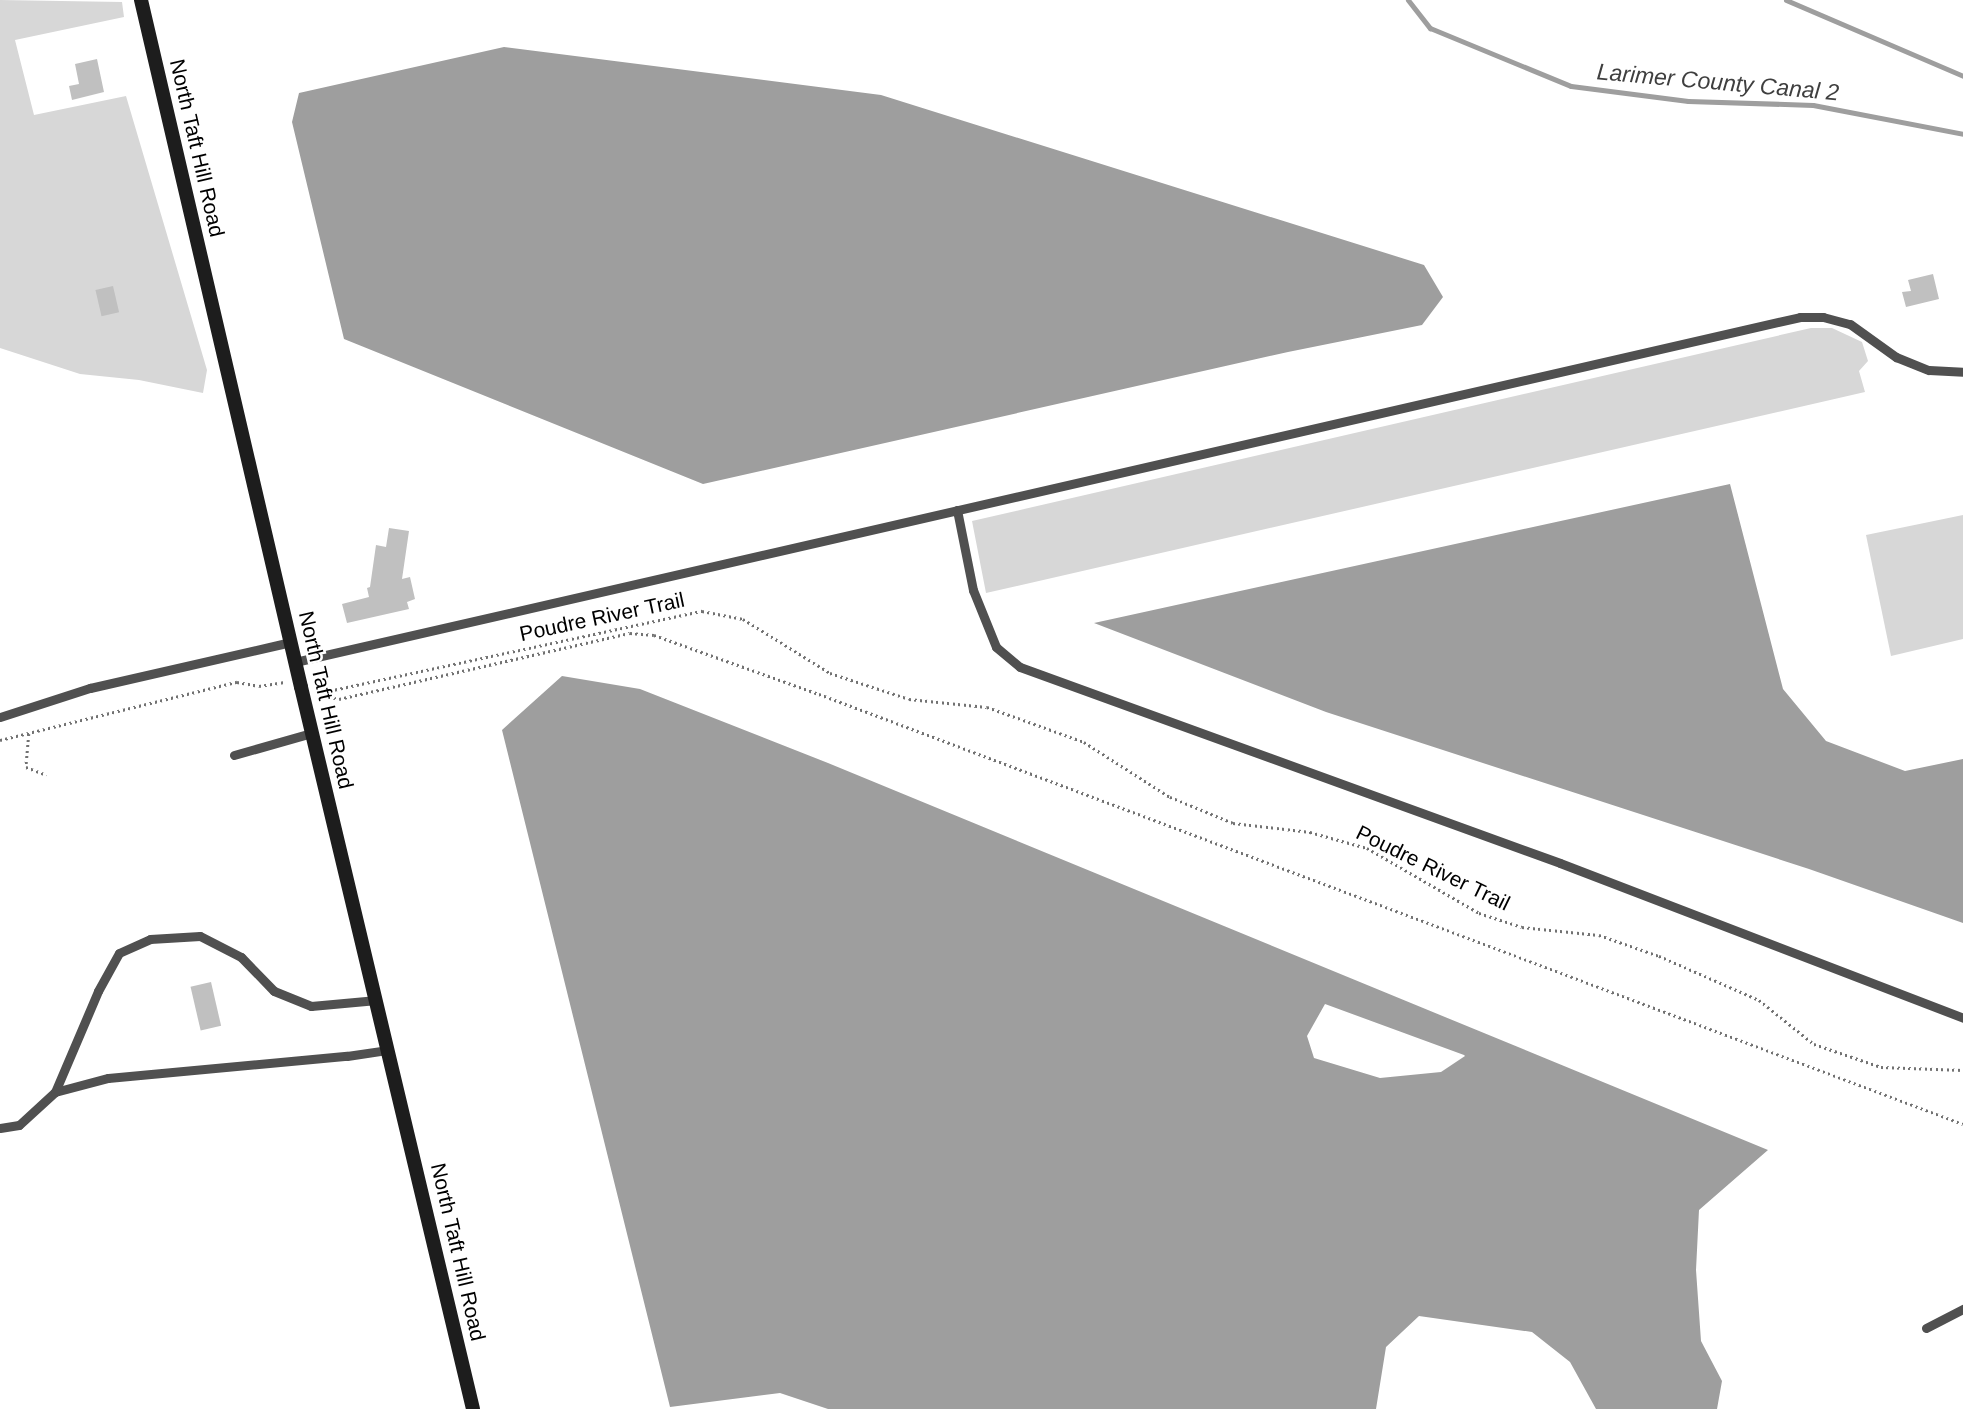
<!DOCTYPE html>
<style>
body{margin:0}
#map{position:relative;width:1963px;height:1409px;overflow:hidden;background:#fff;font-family:Helvetica,sans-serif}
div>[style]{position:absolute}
.green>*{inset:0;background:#d7d7d7}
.water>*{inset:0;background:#9e9e9e}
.stream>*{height:5px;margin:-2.5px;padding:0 2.5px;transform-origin:2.5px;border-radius:2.5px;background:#9e9e9e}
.building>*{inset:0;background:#c0c0c0;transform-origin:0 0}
.path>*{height:2.5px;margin-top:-1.25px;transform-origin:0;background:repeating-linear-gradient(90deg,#727272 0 2px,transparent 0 5.5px)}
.service>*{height:9px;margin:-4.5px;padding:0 4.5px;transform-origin:4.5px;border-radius:4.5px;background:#505050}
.secondary>*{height:14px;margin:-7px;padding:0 7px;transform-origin:7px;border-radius:7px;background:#1d1d1d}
span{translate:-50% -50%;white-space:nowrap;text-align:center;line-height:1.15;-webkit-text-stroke:5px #fff;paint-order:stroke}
.street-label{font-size:21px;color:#000}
.water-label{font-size:23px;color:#3f3f3f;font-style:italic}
</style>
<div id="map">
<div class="green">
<div style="clip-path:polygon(0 0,122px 2px,124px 17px,15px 40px,34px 115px,126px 96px,207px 370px,203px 393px,139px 380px,80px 374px,0 348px)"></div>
<div style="clip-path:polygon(1811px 328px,1832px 328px,1862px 342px,1868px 361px,1859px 371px,1865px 392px,986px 593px,972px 521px)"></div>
<div style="clip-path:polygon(1963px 515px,1963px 639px,1891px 656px,1866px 535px)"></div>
</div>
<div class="water">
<div style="clip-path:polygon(504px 47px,881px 95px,1424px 265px,1443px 297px,1422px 325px,1288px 352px,703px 484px,344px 339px,292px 122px,299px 93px)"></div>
<div style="clip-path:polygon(1730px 484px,1783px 689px,1826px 741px,1905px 771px,1963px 759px,1963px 923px,1809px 869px,1326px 712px,1094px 623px)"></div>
<div style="clip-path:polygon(evenodd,562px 676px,640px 689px,828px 763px,1768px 1150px,1699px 1210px,1696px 1270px,1701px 1341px,1722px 1381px,1717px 1409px,1596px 1409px,1570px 1362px,1532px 1332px,1419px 1316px,1386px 1347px,1376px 1409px,828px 1409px,780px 1393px,670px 1407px,502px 730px,562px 676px,1325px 1004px,1464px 1055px,1465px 1056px,1441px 1072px,1380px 1078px,1314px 1058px,1307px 1036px,1325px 1004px)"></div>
</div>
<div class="stream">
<div style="left:1408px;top:0;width:36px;rotate:52deg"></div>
<div style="left:1430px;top:28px;width:152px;rotate:22.4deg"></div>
<div style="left:1571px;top:86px;width:118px;rotate:7.3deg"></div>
<div style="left:1688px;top:101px;width:125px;rotate:1.8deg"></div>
<div style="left:1813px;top:105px;width:153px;rotate:10.9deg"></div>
<div style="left:1786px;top:0;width:193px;rotate:23.2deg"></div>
</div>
<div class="building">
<div style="clip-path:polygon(97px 59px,104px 92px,72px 100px,69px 86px,79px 84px,75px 64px)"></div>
<div style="clip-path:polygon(1933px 274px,1939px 299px,1906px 307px,1902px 292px,1911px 291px,1908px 280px)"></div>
<div style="left:113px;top:286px;width:27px;height:18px;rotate:77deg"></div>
<div style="clip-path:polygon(389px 528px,409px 531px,402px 579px,410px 577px,415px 599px,407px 602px,409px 609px,347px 623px,342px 604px,369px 597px,367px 588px,370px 587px,376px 545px,386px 547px)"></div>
<div style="left:211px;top:982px;width:45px;height:21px;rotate:77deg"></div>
</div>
<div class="path">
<div style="left:319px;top:693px;width:392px;rotate:-12.1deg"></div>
<div style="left:702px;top:611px;width:42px;rotate:11deg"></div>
<div style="left:743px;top:619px;width:102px;rotate:31.8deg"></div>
<div style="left:830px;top:673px;width:83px;rotate:18.2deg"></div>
<div style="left:909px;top:699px;width:78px;rotate:5.9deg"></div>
<div style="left:987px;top:707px;width:103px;rotate:19.8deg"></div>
<div style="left:1084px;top:742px;width:102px;rotate:32.6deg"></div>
<div style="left:1170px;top:797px;width:68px;rotate:22.4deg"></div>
<div style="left:1233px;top:823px;width:78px;rotate:6.7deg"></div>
<div style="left:1310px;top:832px;width:59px;rotate:15.7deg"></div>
<div style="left:1367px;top:848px;width:129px;rotate:30.1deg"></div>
<div style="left:1479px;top:913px;width:45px;rotate:18deg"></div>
<div style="left:1522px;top:927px;width:77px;rotate:5.9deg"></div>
<div style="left:1599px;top:935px;width:64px;rotate:19.3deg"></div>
<div style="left:1659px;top:956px;width:109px;rotate:23.7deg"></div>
<div style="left:1759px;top:1000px;width:70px;rotate:38.7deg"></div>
<div style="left:1814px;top:1044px;width:71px;rotate:18.9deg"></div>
<div style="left:1881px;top:1067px;width:82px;rotate:2.1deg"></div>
<div style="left:323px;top:695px;width:16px;rotate:14deg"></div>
<div style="left:339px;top:699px;width:298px;rotate:-12.8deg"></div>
<div style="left:630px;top:633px;width:24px;rotate:5deg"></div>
<div style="left:654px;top:635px;width:175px;rotate:19.7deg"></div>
<div style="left:819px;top:694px;width:1222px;rotate:20.6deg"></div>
<div style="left:29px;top:734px;width:33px;rotate:95deg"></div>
<div style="left:26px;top:767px;width:22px;rotate:21deg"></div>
<div style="left:0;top:740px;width:244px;rotate:-13.8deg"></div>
<div style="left:237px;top:682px;width:22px;rotate:10deg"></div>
<div style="left:259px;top:686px;width:26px;rotate:-9deg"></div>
</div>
<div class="service">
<div style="left:957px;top:510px;width:82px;rotate:78.7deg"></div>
<div style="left:973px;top:590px;width:61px;rotate:68deg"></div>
<div style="left:996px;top:647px;width:31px;rotate:40deg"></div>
<div style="left:1020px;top:667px;width:574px;rotate:19.95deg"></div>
<div style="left:1560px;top:863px;width:432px;rotate:21deg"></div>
<div style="left:295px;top:662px;width:1544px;rotate:-12.91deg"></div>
<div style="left:1800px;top:317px;width:23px"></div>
<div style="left:1823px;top:317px;width:28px;rotate:15deg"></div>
<div style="left:1850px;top:324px;width:57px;rotate:35.7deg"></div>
<div style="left:1896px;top:357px;width:35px;rotate:22deg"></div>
<div style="left:1929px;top:370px;width:34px;rotate:3deg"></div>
<div style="left:0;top:717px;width:95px;rotate:-17.9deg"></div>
<div style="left:90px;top:688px;width:206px;rotate:-12.9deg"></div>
<div style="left:234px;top:755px;width:81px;rotate:-15.8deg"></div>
<div style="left:55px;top:1092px;width:110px;rotate:-66.9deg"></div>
<div style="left:98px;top:991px;width:43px;rotate:-61.1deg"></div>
<div style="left:119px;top:953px;width:34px;rotate:-24deg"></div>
<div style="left:150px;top:939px;width:50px;rotate:-3.4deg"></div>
<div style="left:200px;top:936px;width:46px;rotate:27.1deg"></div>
<div style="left:241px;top:957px;width:47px;rotate:45.9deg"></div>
<div style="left:274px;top:991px;width:40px;rotate:22deg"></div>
<div style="left:311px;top:1006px;width:66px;rotate:-5.2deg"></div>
<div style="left:0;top:1128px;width:19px;rotate:-9deg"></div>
<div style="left:19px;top:1125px;width:49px;rotate:-42.5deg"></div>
<div style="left:55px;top:1092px;width:55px;rotate:-14.8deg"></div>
<div style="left:108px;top:1078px;width:240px;rotate:-5.3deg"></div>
<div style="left:347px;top:1056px;width:40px;rotate:-8.5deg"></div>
<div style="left:1926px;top:1328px;width:42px;rotate:-27.2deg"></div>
</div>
<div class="secondary">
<div style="left:141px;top:0;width:705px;rotate:76.89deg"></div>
<div style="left:301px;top:687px;width:742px;rotate:76.6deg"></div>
</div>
<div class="street-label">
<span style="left:197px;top:148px;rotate:77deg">North Taft Hill Road</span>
<span style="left:602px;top:617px;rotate:-12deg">Poudre River Trail</span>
<span style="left:326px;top:700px;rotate:77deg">North Taft Hill Road</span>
<span style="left:1433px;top:868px;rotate:26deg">Poudre River Trail</span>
<span style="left:458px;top:1252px;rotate:77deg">North Taft Hill Road</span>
</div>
<div class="water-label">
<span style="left:1718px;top:82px;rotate:5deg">Larimer County Canal 2</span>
</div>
</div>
